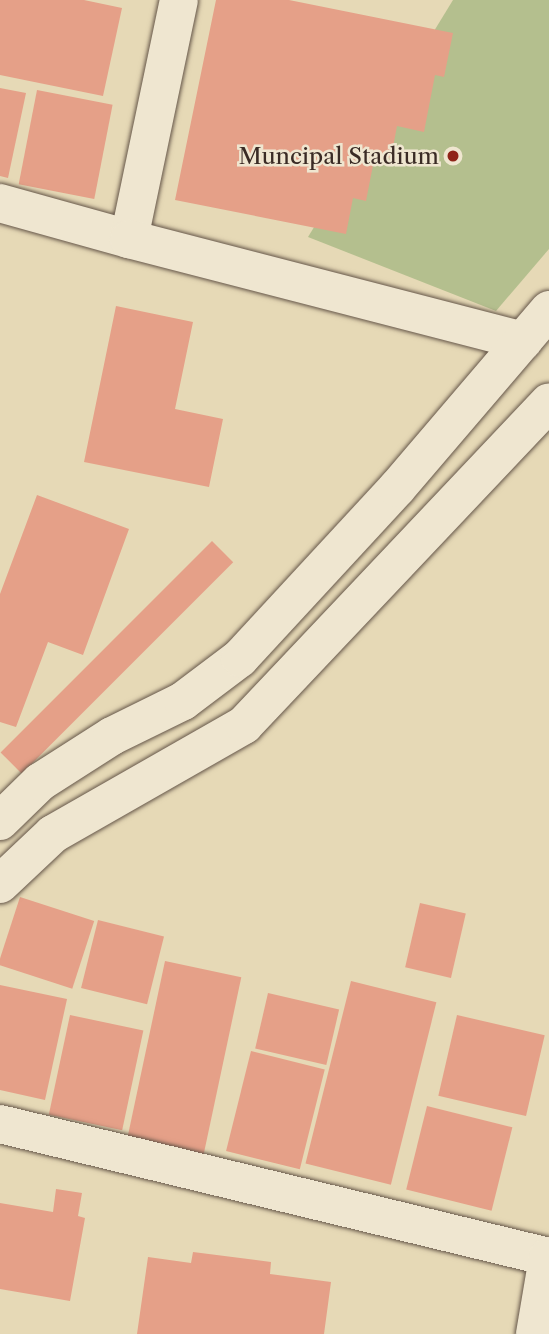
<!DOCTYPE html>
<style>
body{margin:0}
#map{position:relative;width:549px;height:1334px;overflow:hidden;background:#e6d9b6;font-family:"Libre Caslon Text",serif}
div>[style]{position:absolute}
.green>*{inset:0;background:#b4bf8e}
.building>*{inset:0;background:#e5a088;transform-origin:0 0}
.roads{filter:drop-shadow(0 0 2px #655649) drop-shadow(0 0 2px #655649)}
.minor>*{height:38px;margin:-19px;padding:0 19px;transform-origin:19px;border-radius:19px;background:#efe6d0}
.dots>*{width:19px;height:19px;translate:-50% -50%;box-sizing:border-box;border:4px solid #efe6d0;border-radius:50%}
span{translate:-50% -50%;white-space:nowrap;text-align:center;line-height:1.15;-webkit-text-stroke:5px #efe6d0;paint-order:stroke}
.poi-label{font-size:23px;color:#3a2b25}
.right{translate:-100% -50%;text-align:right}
</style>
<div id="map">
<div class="green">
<div style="clip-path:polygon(453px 0,549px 0,549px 249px,496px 311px,308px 237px)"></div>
</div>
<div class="building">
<div style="clip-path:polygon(0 0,84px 0,122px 8px,103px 96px,0 75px)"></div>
<div style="clip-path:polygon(216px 0,289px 0,453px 33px,444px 77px,435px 75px,424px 132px,397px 126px,391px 158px,375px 155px,366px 201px,353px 198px,346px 234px,175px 200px)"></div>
<div style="clip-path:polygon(0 88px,26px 93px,8px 178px,0 176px)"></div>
<div style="left:37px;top:90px;width:77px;height:96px;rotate:11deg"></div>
<div style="clip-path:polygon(116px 306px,193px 322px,175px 409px,223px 419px,209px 487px,84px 462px)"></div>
<div style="clip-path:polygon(37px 495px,129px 529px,83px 655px,48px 642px,16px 727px,0 722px,0 594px)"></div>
<div style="left:212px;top:541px;width:30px;height:299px;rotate:45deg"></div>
<div style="left:20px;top:897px;width:78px;height:71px;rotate:18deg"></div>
<div style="left:420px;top:903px;width:47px;height:66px;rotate:13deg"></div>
<div style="left:98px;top:920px;width:68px;height:70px;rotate:14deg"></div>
<div style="left:165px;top:961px;width:78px;height:183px;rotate:12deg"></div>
<div style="left:351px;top:981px;width:88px;height:188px;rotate:14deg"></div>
<div style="clip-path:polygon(0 985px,67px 999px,45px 1100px,0 1090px)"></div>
<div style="left:268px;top:993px;width:73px;height:57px;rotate:13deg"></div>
<div style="left:70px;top:1015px;width:75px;height:102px;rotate:12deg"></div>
<div style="left:457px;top:1015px;width:90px;height:83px;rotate:13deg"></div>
<div style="left:251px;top:1051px;width:76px;height:103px;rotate:14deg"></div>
<div style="left:427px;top:1106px;width:88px;height:86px;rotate:14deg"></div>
<div style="clip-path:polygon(56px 1189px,82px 1193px,78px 1216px,85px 1218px,70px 1301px,0 1289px,0 1203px,53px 1212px)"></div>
<div style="clip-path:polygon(193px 1252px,271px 1262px,270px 1274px,331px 1282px,324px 1334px,137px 1334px,148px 1257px,191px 1263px)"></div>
</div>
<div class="roads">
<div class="minor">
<div style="left:0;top:203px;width:134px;rotate:15.6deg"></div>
<div style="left:129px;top:239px;width:244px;rotate:-78.2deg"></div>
<div style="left:129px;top:239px;width:407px;rotate:14.5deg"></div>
<div style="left:0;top:821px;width:56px;rotate:-44.3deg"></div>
<div style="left:40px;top:782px;width:85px;rotate:-32.6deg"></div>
<div style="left:112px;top:736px;width:79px;rotate:-26.2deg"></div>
<div style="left:183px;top:701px;width:71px;rotate:-37deg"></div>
<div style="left:240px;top:658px;width:231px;rotate:-47.3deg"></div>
<div style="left:397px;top:488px;width:234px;rotate:-49.5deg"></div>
<div style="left:0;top:884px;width:73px;rotate:-43.3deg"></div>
<div style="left:53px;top:834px;width:220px;rotate:-29.7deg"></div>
<div style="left:244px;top:725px;width:444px;rotate:-46.6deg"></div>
<div style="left:0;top:1124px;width:565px;rotate:13.62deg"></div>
<div style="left:535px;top:1334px;width:78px;rotate:-80.4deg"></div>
</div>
</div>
<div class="dots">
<div style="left:453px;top:156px;background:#8f2418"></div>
</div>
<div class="poi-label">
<span class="right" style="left:439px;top:156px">Muncipal Stadium</span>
</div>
</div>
